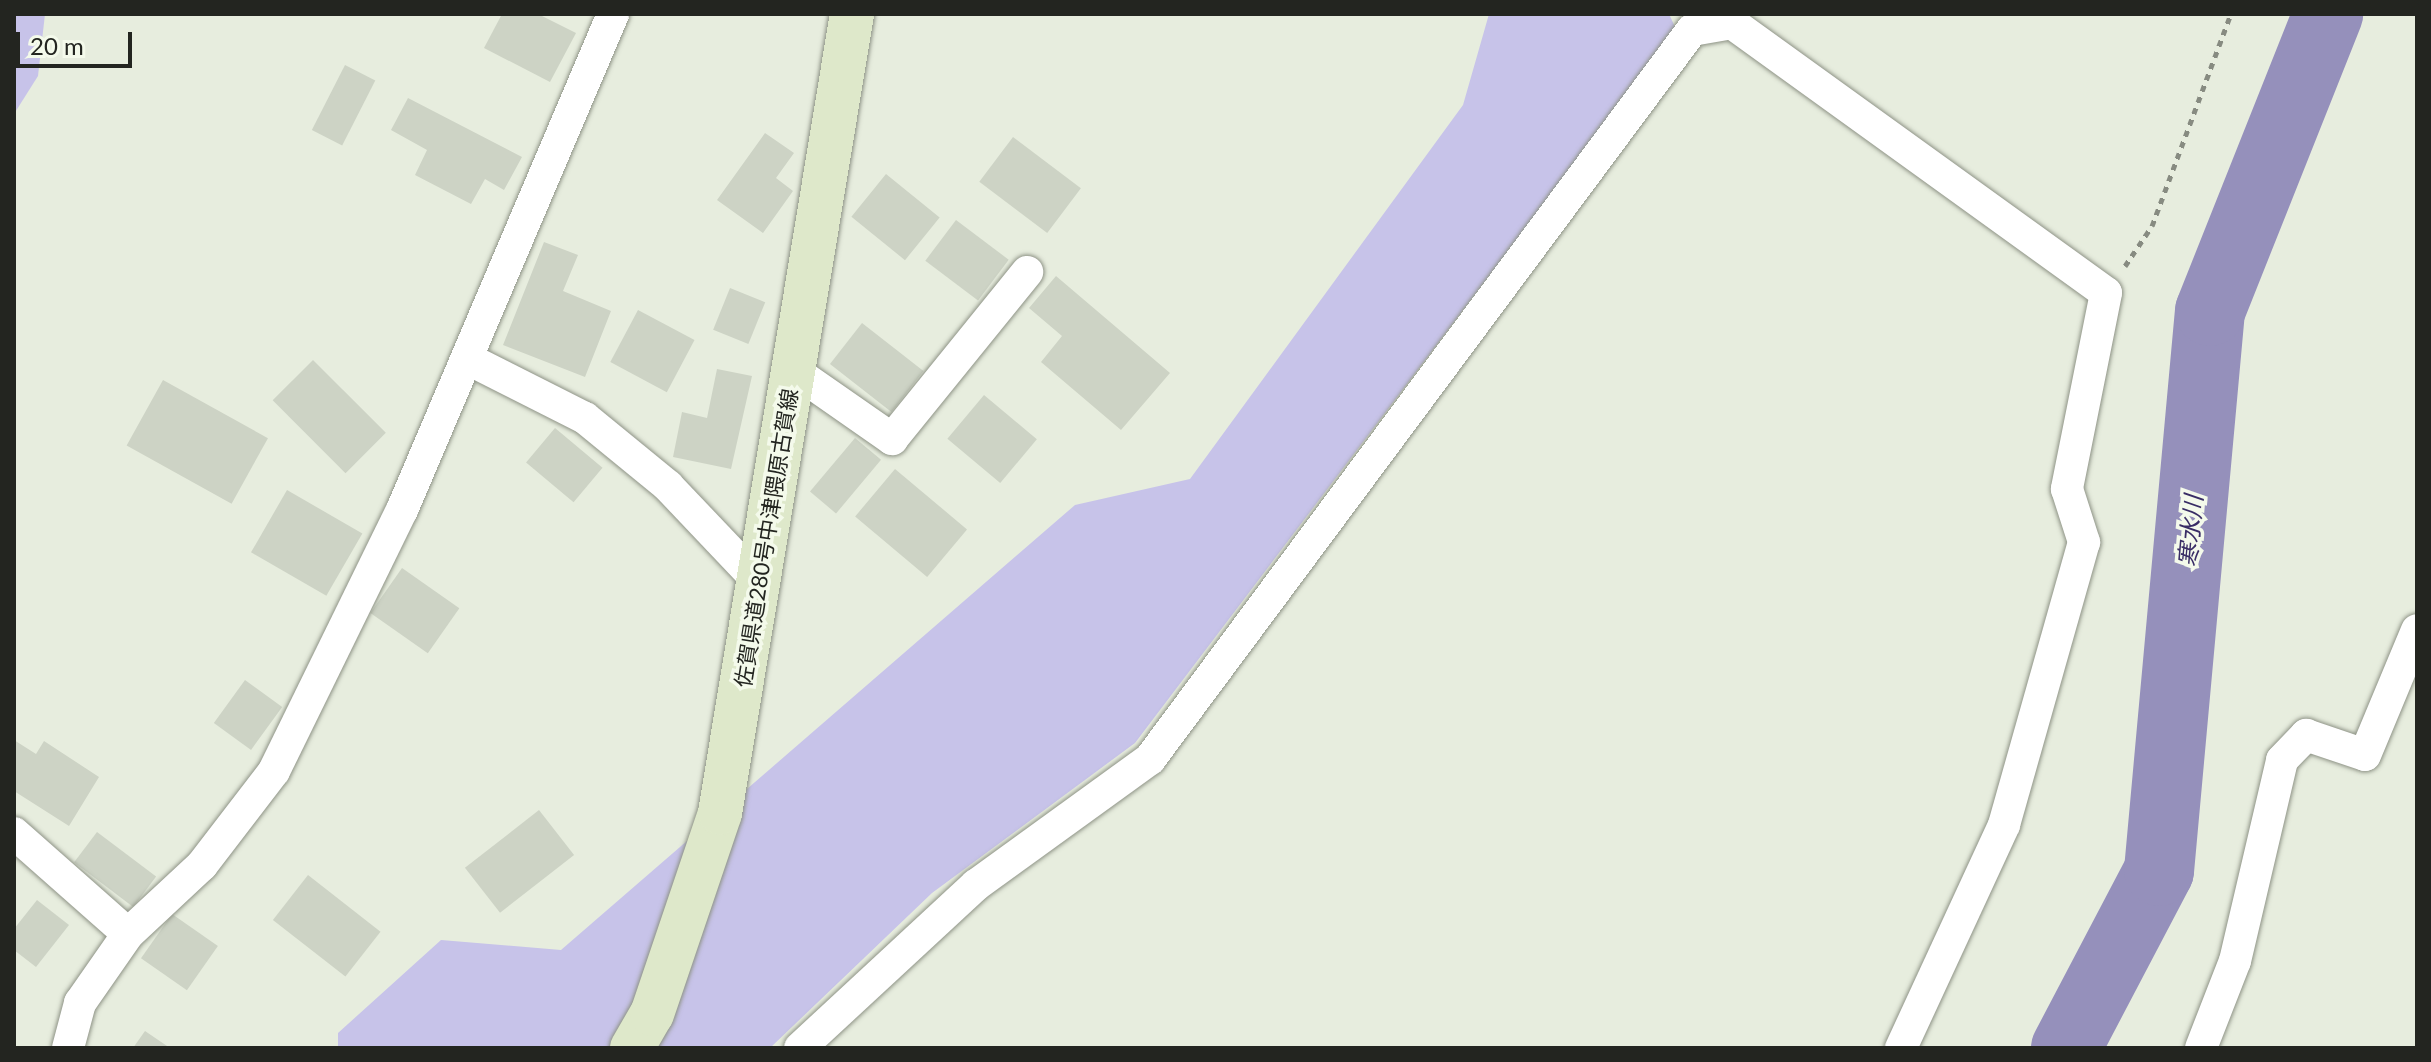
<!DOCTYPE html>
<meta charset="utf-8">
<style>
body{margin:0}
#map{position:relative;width:2431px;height:1062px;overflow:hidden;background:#e7edde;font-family:Lato,"Noto Sans JP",sans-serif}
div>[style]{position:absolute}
.green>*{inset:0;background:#c7c3e9}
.river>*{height:70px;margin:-35px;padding:0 35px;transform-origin:35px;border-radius:35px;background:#9590bb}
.building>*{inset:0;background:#cdd3c5;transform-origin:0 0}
.path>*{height:5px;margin-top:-2.5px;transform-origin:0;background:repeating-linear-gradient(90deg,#878b81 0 6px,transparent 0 12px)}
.roads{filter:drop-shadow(0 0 2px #8e9386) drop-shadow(0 0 2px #8e9386)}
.street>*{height:32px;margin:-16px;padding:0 16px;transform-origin:16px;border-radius:16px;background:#fff}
.secondary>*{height:44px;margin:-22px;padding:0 22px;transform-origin:22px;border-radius:22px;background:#dee8ca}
span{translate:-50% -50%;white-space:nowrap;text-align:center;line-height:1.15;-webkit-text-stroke:7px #f4faeb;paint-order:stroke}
.street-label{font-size:22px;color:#232520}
.water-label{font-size:24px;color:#392d65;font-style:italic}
.frame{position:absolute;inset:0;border:16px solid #232520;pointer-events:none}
.scale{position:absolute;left:16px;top:32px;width:116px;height:36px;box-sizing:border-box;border:4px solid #232520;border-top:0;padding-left:10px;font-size:24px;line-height:28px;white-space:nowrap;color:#232520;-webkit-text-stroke:6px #f4faeb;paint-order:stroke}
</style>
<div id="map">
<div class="green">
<div style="clip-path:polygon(14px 14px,45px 14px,38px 76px,14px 114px)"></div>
<div style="clip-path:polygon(1489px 14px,1669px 14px,1676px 29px,1135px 743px,932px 893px,770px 1048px,338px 1048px,338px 1033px,441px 940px,561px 950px,1075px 505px,1190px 479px,1463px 105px)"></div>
</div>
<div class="river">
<div style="left:2066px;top:1048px;width:200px;rotate:-62.3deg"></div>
<div style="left:2159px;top:871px;width:562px;rotate:-84.8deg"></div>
<div style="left:2210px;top:311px;width:320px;rotate:-68.3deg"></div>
</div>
<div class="building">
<div style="clip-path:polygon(502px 14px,538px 14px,576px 33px,550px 82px,484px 48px)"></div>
<div style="left:345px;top:65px;width:34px;height:73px;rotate:27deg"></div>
<div style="clip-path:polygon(408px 98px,522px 157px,504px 190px,485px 179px,471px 204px,415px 175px,427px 150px,391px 130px)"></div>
<div style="clip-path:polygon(765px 133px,794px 153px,776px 178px,793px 191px,763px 233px,717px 200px)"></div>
<div style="left:1013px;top:137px;width:85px;height:56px;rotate:37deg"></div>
<div style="left:886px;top:174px;width:69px;height:55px;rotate:39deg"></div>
<div style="left:956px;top:220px;width:66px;height:51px;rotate:37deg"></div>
<div style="clip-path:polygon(544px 242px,578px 255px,563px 291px,611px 311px,585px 377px,503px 345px)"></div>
<div style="clip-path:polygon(1056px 276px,1170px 373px,1121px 430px,1041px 362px,1062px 336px,1029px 308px)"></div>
<div style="left:730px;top:288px;width:38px;height:45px;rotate:22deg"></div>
<div style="left:638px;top:310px;width:64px;height:59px;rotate:28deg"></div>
<div style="left:862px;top:323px;width:78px;height:52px;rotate:38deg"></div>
<div style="left:313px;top:360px;width:103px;height:57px;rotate:45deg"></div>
<div style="clip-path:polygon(717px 369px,752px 376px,731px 469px,673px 457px,682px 412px,707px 418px)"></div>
<div style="left:163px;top:380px;width:120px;height:75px;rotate:29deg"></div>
<div style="left:984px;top:395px;width:69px;height:57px;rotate:40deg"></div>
<div style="left:555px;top:428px;width:62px;height:45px;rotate:40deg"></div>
<div style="left:855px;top:438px;width:34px;height:70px;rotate:40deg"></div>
<div style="left:895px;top:469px;width:94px;height:62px;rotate:40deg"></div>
<div style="left:287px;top:490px;width:87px;height:72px;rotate:30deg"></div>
<div style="left:402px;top:568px;width:70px;height:55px;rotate:35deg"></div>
<div style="left:245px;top:680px;width:46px;height:53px;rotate:36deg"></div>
<div style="clip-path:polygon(14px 740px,36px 754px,44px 741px,99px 777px,69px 826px,14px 791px)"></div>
<div style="left:539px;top:810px;width:57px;height:94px;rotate:52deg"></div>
<div style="left:97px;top:832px;width:74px;height:38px;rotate:37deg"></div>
<div style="left:308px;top:875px;width:92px;height:57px;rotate:38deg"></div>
<div style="clip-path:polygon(37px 900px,69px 925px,36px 967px,14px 950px,14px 929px)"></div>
<div style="left:172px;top:914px;width:56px;height:54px;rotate:35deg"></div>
<div style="clip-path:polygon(145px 1031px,170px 1048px,133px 1048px)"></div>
</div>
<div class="path">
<div style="left:2125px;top:266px;width:48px;rotate:-56deg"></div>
<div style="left:2152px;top:226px;width:226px;rotate:-69.6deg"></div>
</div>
<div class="roads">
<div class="street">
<div style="left:468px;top:359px;width:131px;rotate:26.8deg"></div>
<div style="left:585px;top:418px;width:107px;rotate:39.3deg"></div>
<div style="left:668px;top:486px;width:131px;rotate:46.5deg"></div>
<div style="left:793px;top:370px;width:121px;rotate:34.9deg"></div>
<div style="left:892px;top:439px;width:215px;rotate:-51deg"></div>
<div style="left:14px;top:833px;width:152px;rotate:41.5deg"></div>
<div style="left:68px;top:1048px;width:47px;rotate:-75.1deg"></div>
<div style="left:80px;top:1003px;width:84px;rotate:-55.2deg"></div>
<div style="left:128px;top:934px;width:101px;rotate:-43deg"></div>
<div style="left:202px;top:865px;width:118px;rotate:-52.5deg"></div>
<div style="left:274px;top:771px;width:291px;rotate:-63.9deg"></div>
<div style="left:402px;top:510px;width:539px;rotate:-66.95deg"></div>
<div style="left:800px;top:1048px;width:240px;rotate:-42.8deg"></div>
<div style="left:976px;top:885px;width:215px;rotate:-35.9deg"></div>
<div style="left:1150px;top:759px;width:908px;rotate:-53.37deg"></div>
<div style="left:1692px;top:30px;width:41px;rotate:-9.9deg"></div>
<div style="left:1732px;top:23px;width:461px;rotate:35.8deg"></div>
<div style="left:2106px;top:293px;width:200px;rotate:101.3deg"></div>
<div style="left:2067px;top:489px;width:56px;rotate:72.2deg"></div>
<div style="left:2084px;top:542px;width:294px;rotate:105.8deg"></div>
<div style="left:2004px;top:825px;width:246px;rotate:114.8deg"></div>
<div style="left:2201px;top:1048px;width:93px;rotate:-68.7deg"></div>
<div style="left:2235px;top:961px;width:206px;rotate:-76.8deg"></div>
<div style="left:2282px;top:760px;width:35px;rotate:-46deg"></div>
<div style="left:2306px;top:735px;width:62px;rotate:18.7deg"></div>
<div style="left:2365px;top:755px;width:135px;rotate:-67.4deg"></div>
</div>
<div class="secondary">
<div style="left:632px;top:1048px;width:39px;rotate:-60deg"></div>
<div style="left:652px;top:1014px;width:212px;rotate:-71.3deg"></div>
<div style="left:720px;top:813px;width:810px;rotate:-80.62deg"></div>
</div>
</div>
<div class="street-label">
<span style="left:766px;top:538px;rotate:-81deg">佐賀県道280号中津隈原古賀線</span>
</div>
<div class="water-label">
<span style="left:2190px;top:531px;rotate:-85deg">寒水川</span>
</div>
<div class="frame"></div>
<div class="scale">20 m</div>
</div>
